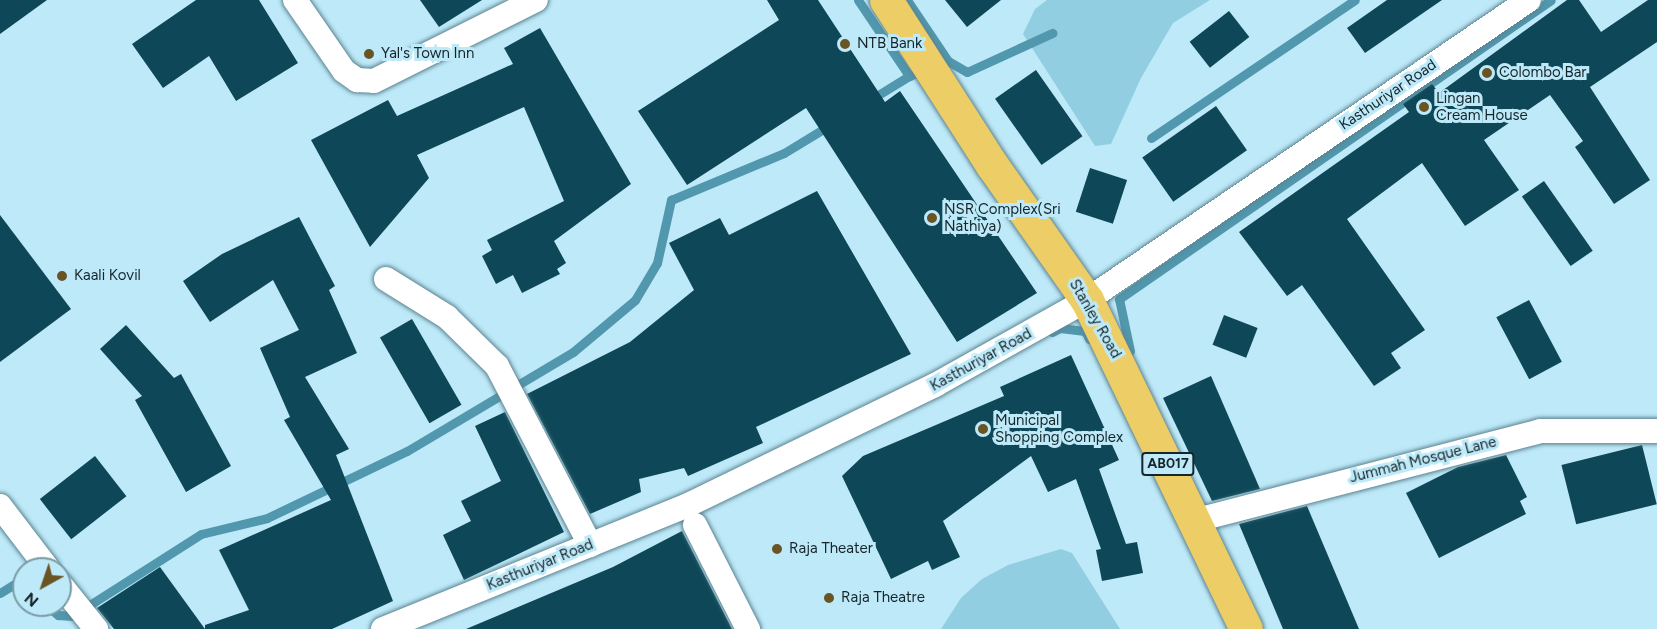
<!DOCTYPE html>
<style>
body{margin:0}
#map{position:relative;width:1657px;height:629px;overflow:hidden;background:#bee9f8;font-family:Figtree,sans-serif}
div>[style]{position:absolute}
.green>*{inset:0;background:#91cee2}
.stream>*{height:9px;margin:-4.5px;padding:0 4.5px;transform-origin:4.5px;border-radius:4.5px;background:#5197ad}
.building>*{inset:0;background:#0e4757;transform-origin:0 0}
.roads{filter:drop-shadow(0 0 2px #5b8391) drop-shadow(0 0 2px #5b8391)}
.street>*{height:24px;margin:-12px;padding:0 12px;transform-origin:12px;border-radius:12px;background:#fff}
.primary>*{height:33px;margin:-16.5px;padding:0 16.5px;transform-origin:16.5px;border-radius:16.5px;background:#edcd66}
.dots>*{width:16px;height:16px;translate:-50% -50%;box-sizing:border-box;border:3px solid #bee9f8;border-radius:50%}
span{translate:-50% -50%;white-space:nowrap;text-align:center;line-height:1.15;-webkit-text-stroke:6px #bee9f8;paint-order:stroke}
.shield-label span{padding:2px 4px;background:#bee9f8;border:2px solid;border-radius:4px;-webkit-text-stroke-width:0}
.shield-label{font-size:14px;color:#15262b;font-weight:700}
.poi-label{font-size:15px;color:#15262b}
.left{translate:0 -50%;text-align:left}
.street-label{font-size:15px;color:#15262b}
.north{position:absolute;left:12px;top:557px;width:60px;height:60px;box-sizing:border-box;background:#bee9f8;border:2px solid #7a9ba6;border-radius:50%;rotate:220deg;font-size:16px;font-weight:700;line-height:24px;text-align:center;color:#15262b}
.north::after{content:'';display:block;margin:auto;width:21px;height:27px;background:#695423;clip-path:polygon(50% 0,100% 100%,50% 72%,0 100%)}
</style>
<div id="map">
<div class="green">
<div style="clip-path:polygon(1047px 0,1210px 0,1173px 23px,1141px 78px,1111px 144px,1095px 146px,1023px 34px,1035px 9px)"></div>
<div style="clip-path:polygon(1061px 549px,1072px 553px,1120px 629px,941px 629px,961px 598px,982px 579px,1008px 565px)"></div>
</div>
<div class="stream">
<div style="left:858px;top:0;width:92px;rotate:56.1deg"></div>
<div style="left:907px;top:0;width:73px;rotate:56.1deg"></div>
<div style="left:870px;top:100px;width:46px;rotate:-31.6deg"></div>
<div style="left:909px;top:76px;width:42px;rotate:-21deg"></div>
<div style="left:948px;top:61px;width:22px;rotate:30deg"></div>
<div style="left:967px;top:72px;width:94px;rotate:-24.6deg"></div>
<div style="left:1151px;top:138px;width:246px;rotate:-34.1deg"></div>
<div style="left:1052px;top:332px;width:9px;rotate:-27deg"></div>
<div style="left:1060px;top:328px;width:25px;rotate:7deg"></div>
<div style="left:1085px;top:331px;width:9px;rotate:63deg"></div>
<div style="left:1130px;top:351px;width:53px;rotate:-101.9deg"></div>
<div style="left:1119px;top:299px;width:525px;rotate:-34.69deg"></div>
<div style="left:0;top:593px;width:22px;rotate:-32deg"></div>
<div style="left:19px;top:581px;width:6px;rotate:39deg"></div>
<div style="left:46px;top:605px;width:16px;rotate:40deg"></div>
<div style="left:58px;top:615px;width:14px;rotate:4deg"></div>
<div style="left:88px;top:606px;width:134px;rotate:-32.5deg"></div>
<div style="left:201px;top:534px;width:68px;rotate:-13.6deg"></div>
<div style="left:267px;top:518px;width:155px;rotate:-25.6deg"></div>
<div style="left:407px;top:451px;width:193px;rotate:-30.8deg"></div>
<div style="left:573px;top:352px;width:81px;rotate:-40deg"></div>
<div style="left:635px;top:300px;width:43px;rotate:-59.3deg"></div>
<div style="left:657px;top:263px;width:65px;rotate:-77.5deg"></div>
<div style="left:671px;top:200px;width:122px;rotate:-22.6deg"></div>
<div style="left:784px;top:153px;width:54px;rotate:-31.3deg"></div>
</div>
<div class="building">
<div style="clip-path:polygon(0 0,47px 0,0 34px)"></div>
<div style="clip-path:polygon(196px 0,259px 0,298px 63px,236px 101px,209px 56px,163px 88px,132px 44px)"></div>
<div style="clip-path:polygon(420px 0,482px 0,439px 27px)"></div>
<div style="clip-path:polygon(767px 0,818px 0,885px 102px,900px 91px,1037px 293px,957px 342px,806px 108px,687px 185px,638px 111px,779px 20px)"></div>
<div style="clip-path:polygon(945px 0,1001px 0,967px 27px)"></div>
<div style="clip-path:polygon(1387px 0,1442px 0,1365px 53px,1347px 28px)"></div>
<div style="clip-path:polygon(1567px 0,1579px 0,1601px 32px,1648px 0,1657px 0,1657px 42px,1590px 87px,1650px 180px,1614px 204px,1575px 147px,1583px 141px,1550px 95px,1484px 140px,1519px 190px,1465px 226px,1422px 163px,1347px 219px,1425px 330px,1391px 353px,1401px 368px,1374px 386px,1302px 285px,1287px 296px,1239px 232px,1409px 112px,1403px 104px,1432px 84px,1439px 93px)"></div>
<div style="left:1229px;top:11px;width:33px;height:50px;rotate:52deg"></div>
<div style="clip-path:polygon(540px 28px,631px 184px,554px 241px,566px 263px,557px 269px,560px 274px,522px 293px,513px 275px,496px 284px,482px 256px,492px 250px,487px 240px,564px 201px,524px 107px,417px 155px,429px 178px,370px 247px,311px 140px,388px 100px,397px 116px,513px 64px,504px 48px)"></div>
<div style="left:1036px;top:70px;width:81px;height:50px;rotate:55deg"></div>
<div style="left:1216px;top:106px;width:54px;height:90px;rotate:55deg"></div>
<div style="left:1090px;top:168px;width:39px;height:46px;rotate:18deg"></div>
<div style="left:1544px;top:181px;width:85px;height:27px;rotate:55deg"></div>
<div style="clip-path:polygon(817px 191px,911px 354px,756px 427px,763px 443px,688px 476px,684px 468px,639px 479px,641px 492px,590px 514px,527px 394px,630px 342px,694px 290px,669px 243px,720px 218px,729px 235px)"></div>
<div style="clip-path:polygon(0 215px,71px 309px,0 362px)"></div>
<div style="clip-path:polygon(299px 217px,335px 286px,329px 290px,357px 353px,305px 377px,349px 449px,336px 455px,393px 601px,332px 629px,114px 629px,97px 608px,160px 567px,205px 629px,205px 625px,249px 610px,219px 550px,331px 500px,284px 420px,290px 417px,260px 348px,299px 330px,273px 280px,210px 322px,183px 281px,222px 254px)"></div>
<div style="left:1529px;top:300px;width:70px;height:37px;rotate:62deg"></div>
<div style="left:1224px;top:315px;width:36px;height:32px;rotate:21deg"></div>
<div style="left:412px;top:319px;width:99px;height:37px;rotate:60deg"></div>
<div style="clip-path:polygon(126px 325px,174px 378px,181px 374px,231px 466px,186px 492px,135px 400px,142px 396px,100px 349px)"></div>
<div style="clip-path:polygon(1071px 355px,1119px 460px,1099px 469px,1126px 544px,1137px 542px,1143px 573px,1102px 581px,1096px 550px,1101px 549px,1076px 479px,1048px 492px,1031px 456px,943px 521px,960px 557px,932px 570px,928px 561px,891px 579px,842px 476px,863px 456px,1004px 396px,1000px 387px)"></div>
<div style="clip-path:polygon(1211px 376px,1260px 489px,1212px 501px,1163px 398px)"></div>
<div style="clip-path:polygon(505px 412px,564px 532px,464px 580px,443px 535px,471px 521px,461px 501px,501px 481px,475px 426px)"></div>
<div style="left:1642px;top:445px;width:61px;height:83px;rotate:76deg"></div>
<div style="clip-path:polygon(1506px 455px,1527px 497px,1520px 501px,1526px 514px,1439px 558px,1406px 493px,1458px 467px)"></div>
<div style="left:95px;top:456px;width:51px;height:70px;rotate:52deg"></div>
<div style="clip-path:polygon(1307px 506px,1359px 629px,1283px 629px,1239px 524px)"></div>
<div style="clip-path:polygon(682px 531px,732px 629px,466px 629px,613px 567px)"></div>
</div>
<div class="roads">
<div class="street">
<div style="left:295px;top:0;width:86px;rotate:55.4deg"></div>
<div style="left:344px;top:71px;width:16px;rotate:35deg"></div>
<div style="left:357px;top:80px;width:17px;rotate:3deg"></div>
<div style="left:374px;top:81px;width:181px;rotate:-26.6deg"></div>
<div style="left:386px;top:279px;width:72px;rotate:31.9deg"></div>
<div style="left:447px;top:317px;width:70px;rotate:44.4deg"></div>
<div style="left:497px;top:366px;width:202px;rotate:62.5deg"></div>
<div style="left:0;top:506px;width:79px;rotate:52.7deg"></div>
<div style="left:1193px;top:521px;width:358px;rotate:-14.5deg"></div>
<div style="left:1540px;top:431px;width:117px"></div>
<div style="left:695px;top:525px;width:117px;rotate:63deg"></div>
<div style="left:60px;top:584px;width:58px;rotate:51.3deg"></div>
<div style="left:383px;top:629px;width:329px;rotate:-22.1deg"></div>
<div style="left:688px;top:505px;width:275px;rotate:-25.9deg"></div>
<div style="left:935px;top:385px;width:174px;rotate:-29.2deg"></div>
<div style="left:1087px;top:300px;width:534px;rotate:-34.17deg"></div>
</div>
<div class="primary">
<div style="left:886px;top:0;width:196px;rotate:57.3deg"></div>
<div style="left:992px;top:165px;width:165px;rotate:54.9deg"></div>
<div style="left:1087px;top:300px;width:365px;rotate:64.2deg"></div>
</div>
</div>
<div class="dots">
<div style="left:845px;top:44px;background:#695423"></div>
<div style="left:369px;top:54px;background:#695423"></div>
<div style="left:1487px;top:73px;background:#695423"></div>
<div style="left:1424px;top:107px;background:#695423"></div>
<div style="left:932px;top:218px;background:#695423"></div>
<div style="left:62px;top:276px;background:#695423"></div>
<div style="left:983px;top:429px;background:#695423"></div>
<div style="left:777px;top:549px;background:#695423"></div>
<div style="left:829px;top:598px;background:#695423"></div>
</div>
<div class="shield-label">
<span style="left:1168px;top:464px">AB017</span>
</div>
<div class="poi-label">
<span class="left" style="left:857px;top:44px">NTB Bank</span>
<span class="left" style="left:381px;top:54px">Yal's Town Inn</span>
<span class="left" style="left:1499px;top:73px">Colombo Bar</span>
<span class="left" style="left:1436px;top:107px">Lingan<br>Cream House</span>
<span class="left" style="left:944px;top:218px">NSR Complex(Sri<br>Nathiya)</span>
<span class="left" style="left:74px;top:276px">Kaali Kovil</span>
<span class="left" style="left:995px;top:429px">Municipal<br>Shopping Complex</span>
<span class="left" style="left:789px;top:549px">Raja Theater</span>
<span class="left" style="left:841px;top:598px">Raja Theatre</span>
</div>
<div class="street-label">
<span style="left:1388px;top:95px;rotate:-34deg">Kasthuriyar Road</span>
<span style="left:1095px;top:319px;rotate:60deg">Stanley Road</span>
<span style="left:981px;top:360px;rotate:-29deg">Kasthuriyar Road</span>
<span style="left:1423px;top:460px;rotate:-14deg">Jummah Mosque Lane</span>
<span style="left:540px;top:565px;rotate:-22deg">Kasthuriyar Road</span>
</div>
<div class="north">N</div>
</div>
